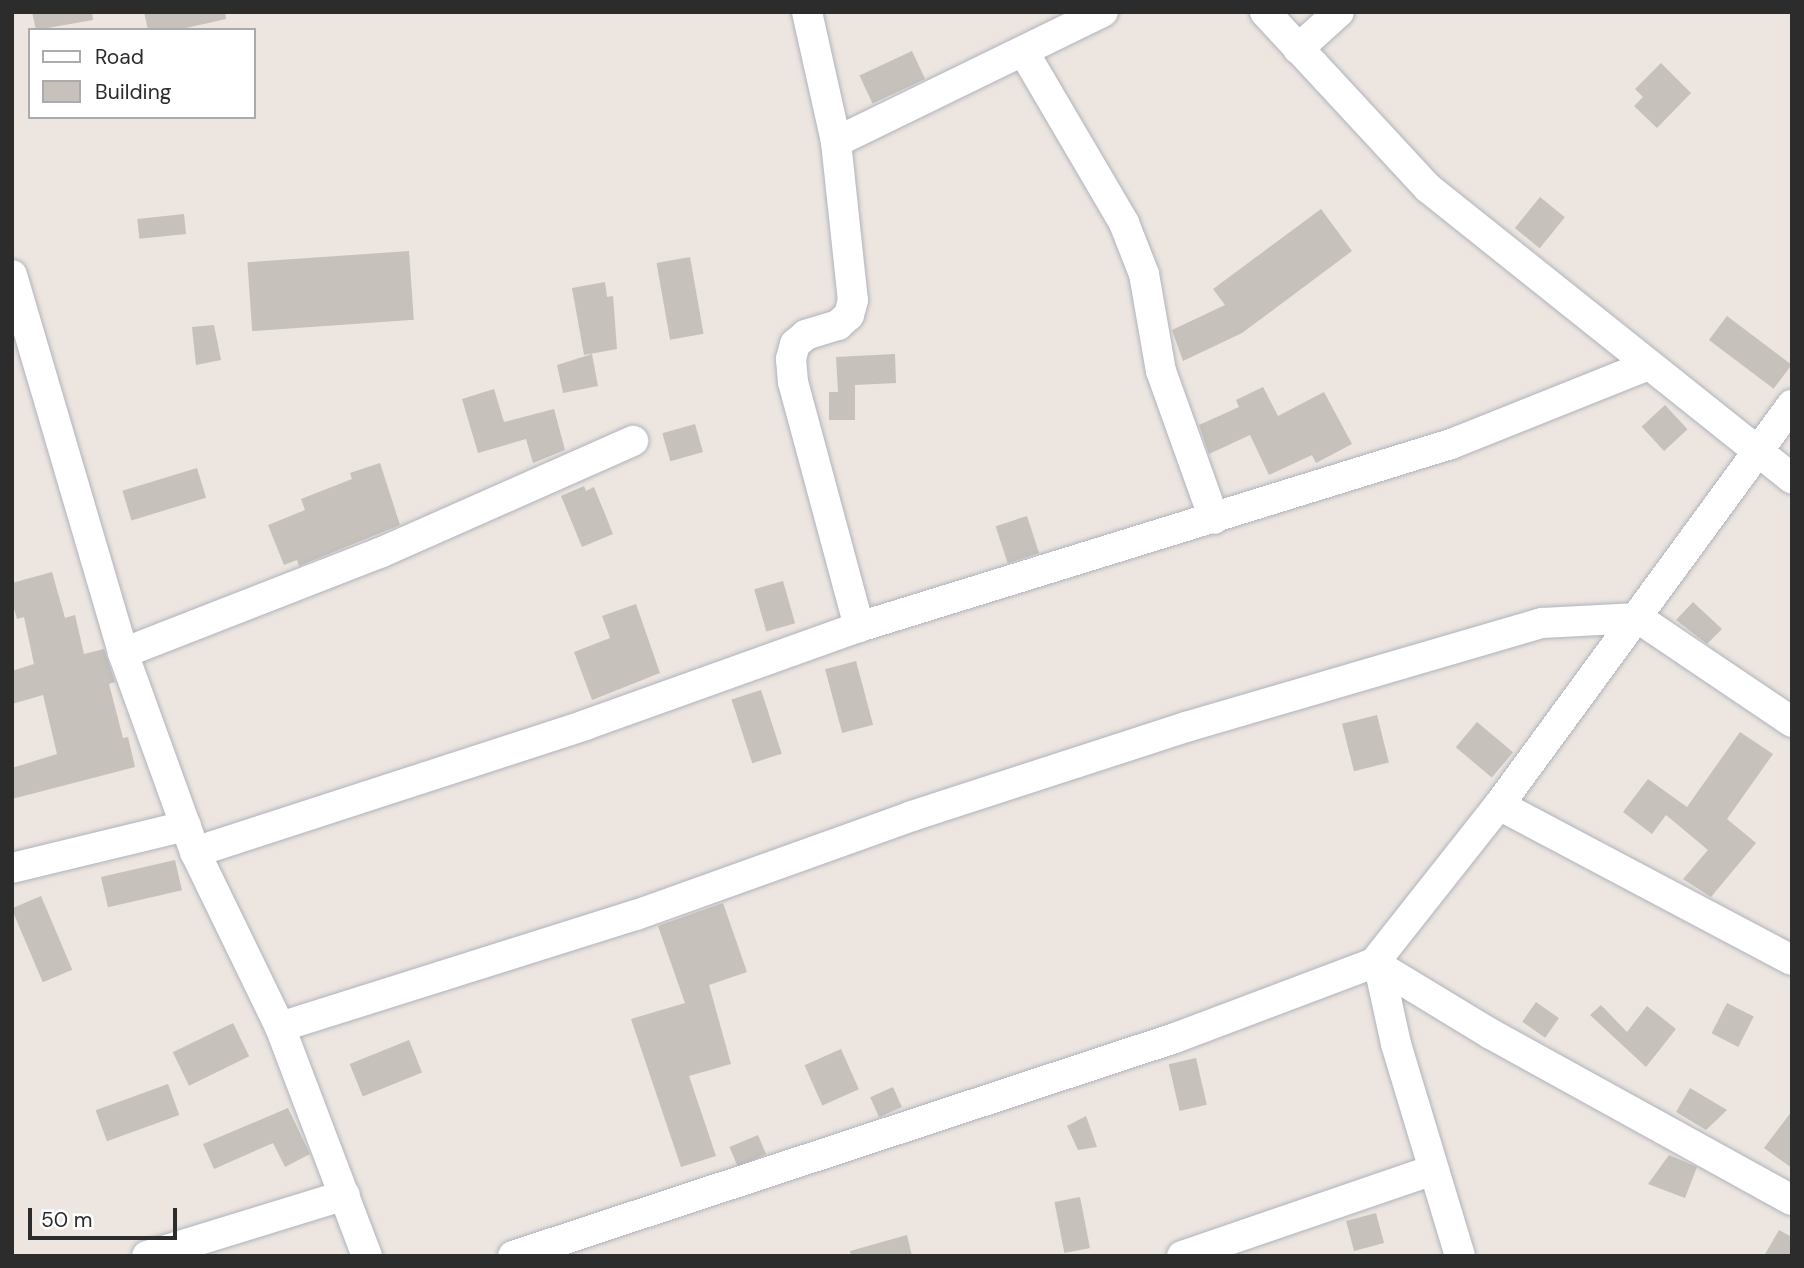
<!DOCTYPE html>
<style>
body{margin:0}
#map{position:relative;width:1804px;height:1268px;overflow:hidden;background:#ede5df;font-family:"DM Sans",sans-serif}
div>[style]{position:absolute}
.building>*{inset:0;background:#c6c1ba;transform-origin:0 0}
.roads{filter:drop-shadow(0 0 2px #afb3bc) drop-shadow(0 0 2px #afb3bc)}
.minor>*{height:30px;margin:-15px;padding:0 15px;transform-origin:15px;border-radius:15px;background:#fff}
span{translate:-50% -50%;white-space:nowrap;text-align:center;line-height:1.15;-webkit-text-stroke:5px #fff;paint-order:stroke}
.frame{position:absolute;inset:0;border:14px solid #2c2c2c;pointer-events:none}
.legend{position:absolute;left:28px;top:28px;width:228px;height:91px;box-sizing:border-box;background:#fff;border:2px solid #ababab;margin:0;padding:9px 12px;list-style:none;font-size:21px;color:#2c2c2c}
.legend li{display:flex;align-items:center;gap:14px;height:35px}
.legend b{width:35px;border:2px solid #ababab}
.scale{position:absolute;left:28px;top:1208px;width:149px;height:32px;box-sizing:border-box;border:4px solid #2c2c2c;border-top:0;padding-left:9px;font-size:21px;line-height:24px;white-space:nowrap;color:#2c2c2c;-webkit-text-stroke:5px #fff;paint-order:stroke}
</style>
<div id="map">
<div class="building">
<div style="clip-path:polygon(32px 12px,92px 12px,93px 20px,36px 30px)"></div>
<div style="clip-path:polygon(144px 12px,225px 12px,226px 19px,177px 30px,148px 30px)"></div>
<div style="left:912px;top:51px;width:31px;height:58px;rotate:65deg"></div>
<div style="clip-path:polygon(1661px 63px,1691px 93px,1657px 128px,1634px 106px,1643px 97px,1635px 89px)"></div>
<div style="left:1540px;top:197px;width:32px;height:40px;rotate:39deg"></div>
<div style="clip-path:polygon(1321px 209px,1352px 251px,1242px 333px,1183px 361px,1172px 330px,1225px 305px,1213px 289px)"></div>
<div style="left:184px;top:214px;width:20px;height:47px;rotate:84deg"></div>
<div style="left:409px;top:251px;width:69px;height:162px;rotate:86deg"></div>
<div style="left:690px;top:257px;width:78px;height:34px;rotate:80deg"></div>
<div style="clip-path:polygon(605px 282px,607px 297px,613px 296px,617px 349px,584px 355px,572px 288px)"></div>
<div style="left:1727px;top:316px;width:81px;height:30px;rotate:37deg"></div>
<div style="clip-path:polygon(214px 325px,221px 360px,196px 365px,192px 327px)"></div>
<div style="clip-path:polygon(592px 354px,598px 386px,563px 393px,557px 365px)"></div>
<div style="clip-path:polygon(895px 354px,896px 383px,855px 385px,855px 420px,829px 420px,829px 392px,838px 392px,836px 357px)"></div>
<div style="clip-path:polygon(1263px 387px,1278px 416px,1324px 392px,1352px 444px,1316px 463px,1312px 455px,1269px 475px,1250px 435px,1209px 454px,1199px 425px,1239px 407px,1236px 400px)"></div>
<div style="clip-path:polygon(494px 389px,504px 422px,554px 409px,565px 450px,533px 463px,526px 439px,478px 453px,462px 399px)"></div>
<div style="left:1665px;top:405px;width:33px;height:32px;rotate:47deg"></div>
<div style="left:695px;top:424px;width:29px;height:34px;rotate:74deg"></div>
<div style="clip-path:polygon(380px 463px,400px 525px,299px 566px,297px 560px,284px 565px,268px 525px,305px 510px,301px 499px,352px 479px,350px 473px)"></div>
<div style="left:197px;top:468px;width:31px;height:78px;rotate:73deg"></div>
<div style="clip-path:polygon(584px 486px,586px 491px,594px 487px,613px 534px,582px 547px,561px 496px)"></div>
<div style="left:1027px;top:516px;width:39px;height:33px;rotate:72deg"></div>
<div style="clip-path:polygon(52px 572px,65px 618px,75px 615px,84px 654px,104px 649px,115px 682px,109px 684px,123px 738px,128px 737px,135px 767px,12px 799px,12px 768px,57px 754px,43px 695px,12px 704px,12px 671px,34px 664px,24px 617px,17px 619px,12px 601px,12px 583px)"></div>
<div style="left:783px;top:581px;width:44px;height:30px;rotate:74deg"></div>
<div style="clip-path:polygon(1693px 602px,1722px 629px,1707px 644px,1676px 620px)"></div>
<div style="clip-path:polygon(636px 604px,660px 673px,592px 700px,574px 652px,610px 638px,602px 616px)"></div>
<div style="left:856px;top:661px;width:66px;height:32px;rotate:75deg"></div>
<div style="left:761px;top:690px;width:67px;height:31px;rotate:72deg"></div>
<div style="left:1377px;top:715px;width:49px;height:36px;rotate:76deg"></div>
<div style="left:1477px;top:722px;width:47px;height:33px;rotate:40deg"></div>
<div style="clip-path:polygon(1740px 732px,1773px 754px,1727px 819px,1756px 843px,1711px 897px,1683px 879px,1708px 850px,1666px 815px,1652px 834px,1623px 812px,1648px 779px,1687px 807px)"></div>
<div style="left:175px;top:860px;width:31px;height:76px;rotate:77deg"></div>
<div style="left:41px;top:896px;width:80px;height:32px;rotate:67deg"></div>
<div style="clip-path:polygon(723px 903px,747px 972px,709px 985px,731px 1064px,689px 1076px,716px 1156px,681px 1167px,631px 1019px,685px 1003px,658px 926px)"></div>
<div style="left:1536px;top:1002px;width:28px;height:24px;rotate:35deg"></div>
<div style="left:1727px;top:1003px;width:30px;height:34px;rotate:27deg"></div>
<div style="clip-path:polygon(1601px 1005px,1627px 1032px,1647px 1006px,1676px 1029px,1646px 1067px,1590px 1015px)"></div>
<div style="left:233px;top:1023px;width:37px;height:67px;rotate:64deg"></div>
<div style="left:409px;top:1040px;width:35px;height:64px;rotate:68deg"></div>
<div style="left:841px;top:1049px;width:44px;height:40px;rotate:66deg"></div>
<div style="left:1196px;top:1058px;width:48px;height:28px;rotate:77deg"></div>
<div style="left:168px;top:1084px;width:33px;height:77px;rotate:70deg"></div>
<div style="left:893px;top:1087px;width:22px;height:25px;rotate:66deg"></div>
<div style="clip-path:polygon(1690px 1088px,1727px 1110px,1706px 1130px,1676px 1112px)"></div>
<div style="clip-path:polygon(288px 1108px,310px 1154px,285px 1167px,273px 1143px,214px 1169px,203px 1144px)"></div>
<div style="clip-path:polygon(1792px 1111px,1792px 1168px,1764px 1148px)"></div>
<div style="clip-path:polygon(1086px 1116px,1097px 1147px,1078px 1150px,1067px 1126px)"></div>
<div style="left:758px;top:1135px;width:21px;height:31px;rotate:67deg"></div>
<div style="clip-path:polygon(1669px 1155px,1697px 1167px,1685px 1198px,1648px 1184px)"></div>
<div style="left:1080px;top:1197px;width:52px;height:26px;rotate:79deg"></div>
<div style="left:1376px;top:1213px;width:31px;height:31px;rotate:75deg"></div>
<div style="clip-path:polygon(1779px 1230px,1792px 1237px,1792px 1256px,1764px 1256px)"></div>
<div style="clip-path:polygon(907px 1235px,912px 1256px,851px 1256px,850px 1251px)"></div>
</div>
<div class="roads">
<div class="minor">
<div style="left:807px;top:12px;width:133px;rotate:77.4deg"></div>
<div style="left:836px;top:142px;width:159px;rotate:83.9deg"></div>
<div style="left:853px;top:300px;width:16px;rotate:105deg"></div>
<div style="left:849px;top:315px;width:15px;rotate:138deg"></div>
<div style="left:838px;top:325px;width:34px;rotate:163deg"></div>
<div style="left:806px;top:335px;width:14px;rotate:141deg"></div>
<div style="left:795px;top:344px;width:16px;rotate:105deg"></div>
<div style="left:791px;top:359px;width:23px;rotate:85deg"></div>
<div style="left:793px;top:382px;width:254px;rotate:74.9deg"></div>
<div style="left:1265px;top:12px;width:240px;rotate:47.2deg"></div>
<div style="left:1428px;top:188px;width:466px;rotate:38.6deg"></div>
<div style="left:1298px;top:49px;width:55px;rotate:-42.1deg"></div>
<div style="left:1025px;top:54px;width:196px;rotate:59.6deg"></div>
<div style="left:1124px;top:223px;width:55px;rotate:68.6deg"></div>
<div style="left:1144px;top:274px;width:98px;rotate:80.1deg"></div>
<div style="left:1161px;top:371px;width:157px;rotate:70.3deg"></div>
<div style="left:836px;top:142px;width:297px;rotate:-26deg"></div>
<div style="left:12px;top:275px;width:394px;rotate:73.6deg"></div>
<div style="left:123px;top:653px;width:212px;rotate:70.1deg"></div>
<div style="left:195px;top:852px;width:195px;rotate:64.1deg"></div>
<div style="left:280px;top:1027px;width:245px;rotate:69.2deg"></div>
<div style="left:123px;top:653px;width:276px;rotate:-21.3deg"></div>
<div style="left:380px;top:553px;width:277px;rotate:-23.9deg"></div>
<div style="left:1499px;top:805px;width:331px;rotate:27.9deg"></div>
<div style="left:195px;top:852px;width:410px;rotate:-18deg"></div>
<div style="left:585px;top:725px;width:291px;rotate:-19.7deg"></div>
<div style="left:859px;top:627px;width:620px;rotate:-17.18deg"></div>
<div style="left:1451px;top:444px;width:213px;rotate:-21.8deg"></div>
<div style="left:12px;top:868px;width:179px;rotate:-13.6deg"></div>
<div style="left:1374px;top:963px;width:137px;rotate:31.3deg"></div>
<div style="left:1491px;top:1034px;width:344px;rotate:28.9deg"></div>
<div style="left:1379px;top:966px;width:80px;rotate:77.7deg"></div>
<div style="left:1396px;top:1044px;width:221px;rotate:73.2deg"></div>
<div style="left:280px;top:1027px;width:373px;rotate:-17.5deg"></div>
<div style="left:636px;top:915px;width:293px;rotate:-19.7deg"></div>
<div style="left:912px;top:816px;width:288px;rotate:-18deg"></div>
<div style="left:1186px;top:727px;width:371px;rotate:-16.3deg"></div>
<div style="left:1542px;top:623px;width:96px;rotate:-3deg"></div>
<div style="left:1638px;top:618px;width:186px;rotate:34deg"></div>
<div style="left:147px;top:1256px;width:207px;rotate:-17.1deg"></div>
<div style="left:513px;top:1256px;width:697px;rotate:-18.23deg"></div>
<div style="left:1175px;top:1038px;width:213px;rotate:-20.7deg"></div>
<div style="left:1374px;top:963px;width:201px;rotate:-51.7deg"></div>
<div style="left:1499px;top:805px;width:496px;rotate:-53.8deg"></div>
<div style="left:1182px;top:1256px;width:265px;rotate:-18.9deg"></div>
</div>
</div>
<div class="frame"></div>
<ul class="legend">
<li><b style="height:9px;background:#fff"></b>Road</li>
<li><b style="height:19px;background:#c6c1ba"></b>Building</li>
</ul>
<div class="scale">50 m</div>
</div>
